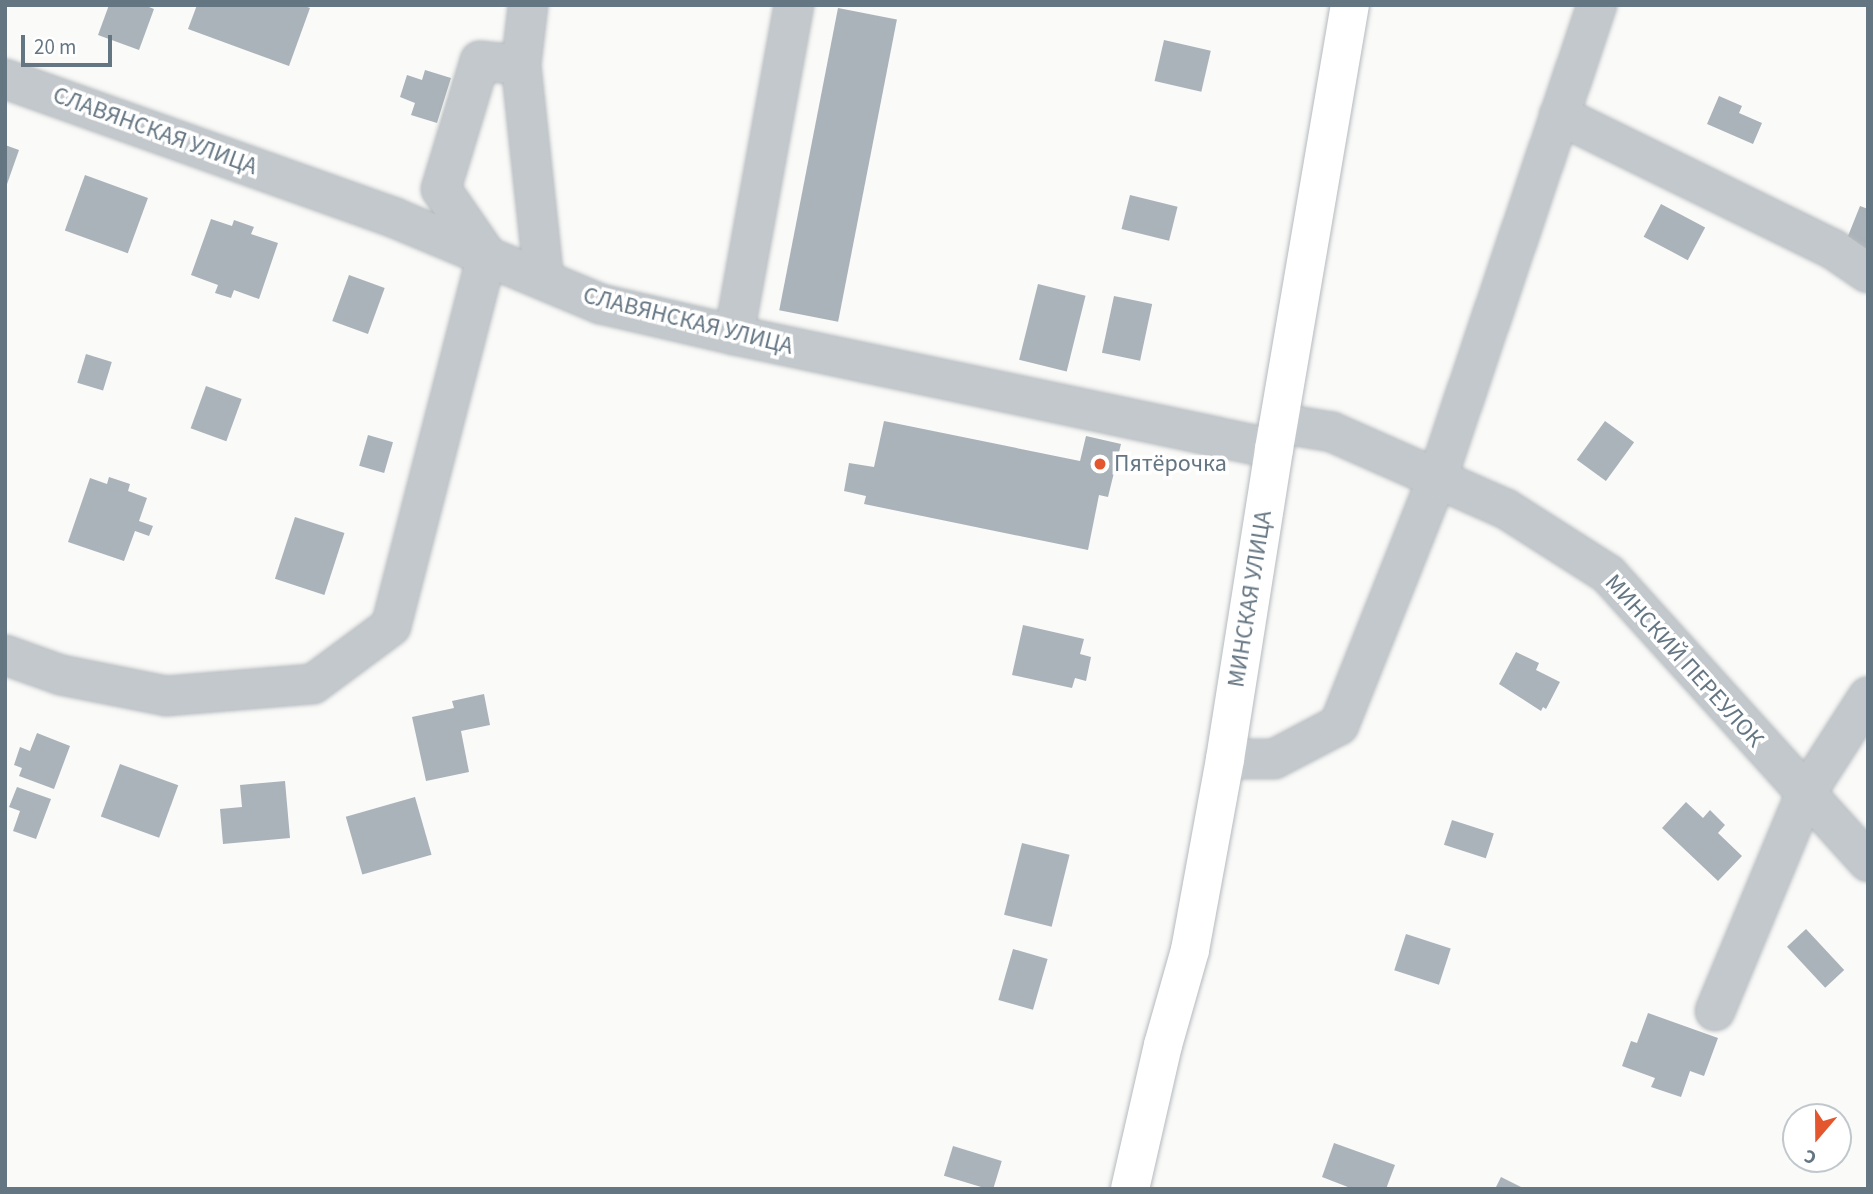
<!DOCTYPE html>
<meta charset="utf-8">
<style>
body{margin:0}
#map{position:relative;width:1873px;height:1194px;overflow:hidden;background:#fafaf8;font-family:"Source Sans 3",sans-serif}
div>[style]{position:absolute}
.building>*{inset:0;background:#aab3b9;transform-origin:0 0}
.roads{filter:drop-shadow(0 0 2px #b5babe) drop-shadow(0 0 2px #b5babe)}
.minor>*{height:38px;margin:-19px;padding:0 19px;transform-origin:19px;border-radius:19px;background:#c3c8cc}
.major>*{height:38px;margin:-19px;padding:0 19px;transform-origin:19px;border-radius:19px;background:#fff}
.dots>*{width:19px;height:19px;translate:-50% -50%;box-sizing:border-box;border:4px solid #fff;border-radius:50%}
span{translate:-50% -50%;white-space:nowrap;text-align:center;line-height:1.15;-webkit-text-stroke:7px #fff;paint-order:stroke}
.street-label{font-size:24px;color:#657683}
.poi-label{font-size:24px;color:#657683}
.left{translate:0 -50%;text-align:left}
.frame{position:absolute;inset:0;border:7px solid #657683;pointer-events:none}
.north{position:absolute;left:1782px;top:1103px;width:70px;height:70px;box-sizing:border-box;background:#fff;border:2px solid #c1c8cd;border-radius:50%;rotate:200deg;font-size:19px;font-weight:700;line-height:28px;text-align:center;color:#657683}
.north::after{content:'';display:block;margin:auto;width:24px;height:32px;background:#e4572e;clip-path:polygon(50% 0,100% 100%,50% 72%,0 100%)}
.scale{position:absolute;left:21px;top:35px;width:91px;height:32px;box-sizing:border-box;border:4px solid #657683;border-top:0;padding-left:9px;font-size:21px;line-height:24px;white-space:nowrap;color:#657683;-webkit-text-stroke:5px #fff;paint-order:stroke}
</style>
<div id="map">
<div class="building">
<div style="clip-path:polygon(109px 5px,144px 5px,154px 9px,139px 50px,98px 35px)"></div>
<div style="clip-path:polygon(197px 5px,302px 5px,310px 8px,289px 66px,188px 29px)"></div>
<div style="left:838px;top:8px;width:60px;height:308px;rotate:11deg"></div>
<div style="left:1164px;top:40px;width:48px;height:42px;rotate:13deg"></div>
<div style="clip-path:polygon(425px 70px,451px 78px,437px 123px,411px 115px,415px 103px,400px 97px,407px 75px,422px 80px)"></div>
<div style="clip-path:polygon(1719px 96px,1742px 106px,1739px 113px,1762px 123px,1753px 144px,1707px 124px)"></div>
<div style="clip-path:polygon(5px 145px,19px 150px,6px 187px,5px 187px)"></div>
<div style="left:85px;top:175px;width:67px;height:59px;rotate:20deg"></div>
<div style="left:1130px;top:195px;width:49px;height:35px;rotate:14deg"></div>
<div style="left:1661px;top:204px;width:50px;height:37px;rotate:28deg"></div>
<div style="clip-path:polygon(1860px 206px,1868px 209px,1868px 255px,1844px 246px)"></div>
<div style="clip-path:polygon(211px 219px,232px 226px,234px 220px,254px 227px,251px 234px,278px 243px,259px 299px,234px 290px,231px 298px,215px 293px,218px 285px,191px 275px)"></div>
<div style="left:349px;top:275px;width:38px;height:49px;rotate:20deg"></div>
<div style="left:1038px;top:284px;width:49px;height:78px;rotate:14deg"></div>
<div style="left:1114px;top:296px;width:39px;height:58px;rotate:12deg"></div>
<div style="left:86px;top:354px;width:27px;height:30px;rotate:17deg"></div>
<div style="left:206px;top:386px;width:38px;height:45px;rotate:20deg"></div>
<div style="clip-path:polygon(884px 421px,1080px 461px,1086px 436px,1121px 444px,1108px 497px,1099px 495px,1088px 550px,864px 504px,866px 496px,844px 491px,849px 463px,874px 467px)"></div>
<div style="left:1605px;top:421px;width:36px;height:48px;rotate:36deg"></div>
<div style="left:368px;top:435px;width:26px;height:32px;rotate:16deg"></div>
<div style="clip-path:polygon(109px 477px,130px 484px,128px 491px,147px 498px,139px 521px,153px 526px,149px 536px,135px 531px,124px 561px,68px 542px,90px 478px,107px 484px)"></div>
<div style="left:295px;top:517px;width:52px;height:65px;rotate:18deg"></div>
<div style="clip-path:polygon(1023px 625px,1084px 639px,1080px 654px,1091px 657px,1086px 681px,1075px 678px,1072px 688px,1012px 675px)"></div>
<div style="clip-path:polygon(1516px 652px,1539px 663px,1536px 670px,1560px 682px,1546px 709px,1543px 707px,1541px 711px,1499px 684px)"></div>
<div style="clip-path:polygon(484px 694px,490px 725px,461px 731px,469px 772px,426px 781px,412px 717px,454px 708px,452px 701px)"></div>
<div style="clip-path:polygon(37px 733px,70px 746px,54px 789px,19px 776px,22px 768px,14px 765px,20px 747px,30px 751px)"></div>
<div style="left:120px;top:764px;width:62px;height:56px;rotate:20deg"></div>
<div style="clip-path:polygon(285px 781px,290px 838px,223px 844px,220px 809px,242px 807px,240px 785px)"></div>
<div style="clip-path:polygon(17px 787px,51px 799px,36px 839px,13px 831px,20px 811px,9px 807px)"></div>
<div style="left:415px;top:797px;width:60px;height:72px;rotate:74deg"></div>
<div style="clip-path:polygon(1686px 802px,1703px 818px,1710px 810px,1725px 825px,1718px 833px,1742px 856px,1718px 881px,1662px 828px)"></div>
<div style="left:1452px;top:820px;width:44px;height:26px;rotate:18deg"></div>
<div style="left:1022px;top:843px;width:49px;height:74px;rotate:14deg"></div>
<div style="left:1806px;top:929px;width:56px;height:26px;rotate:47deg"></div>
<div style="left:1406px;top:934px;width:47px;height:38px;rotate:18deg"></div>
<div style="left:1013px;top:949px;width:36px;height:53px;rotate:16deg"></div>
<div style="clip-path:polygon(1648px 1013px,1718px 1038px,1704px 1076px,1690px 1071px,1681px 1097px,1651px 1087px,1655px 1078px,1622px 1066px,1631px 1041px,1637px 1043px)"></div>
<div style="clip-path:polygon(1334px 1143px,1395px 1165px,1386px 1189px,1353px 1189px,1322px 1177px)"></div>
<div style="left:953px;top:1146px;width:51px;height:31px;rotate:17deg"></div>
<div style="clip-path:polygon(1501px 1177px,1525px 1189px,1495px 1189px)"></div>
</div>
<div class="roads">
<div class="minor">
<div style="left:521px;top:65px;width:216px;rotate:83.9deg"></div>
<div style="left:5px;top:79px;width:414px;rotate:19.6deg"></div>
<div style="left:395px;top:218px;width:223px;rotate:22.7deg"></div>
<div style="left:601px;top:304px;width:137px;rotate:13.1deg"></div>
<div style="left:734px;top:335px;width:552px;rotate:11.92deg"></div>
<div style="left:1559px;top:115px;width:305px;rotate:26.1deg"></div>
<div style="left:1833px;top:249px;width:42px;rotate:34.4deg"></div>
<div style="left:734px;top:335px;width:335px;rotate:-79.7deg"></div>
<div style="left:1278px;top:423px;width:55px;rotate:9.5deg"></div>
<div style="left:1332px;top:432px;width:190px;rotate:23.9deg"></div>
<div style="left:1506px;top:509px;width:121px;rotate:32.5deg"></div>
<div style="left:1608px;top:574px;width:388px;rotate:47.9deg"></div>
<div style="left:5px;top:655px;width:59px;rotate:19.7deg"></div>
<div style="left:61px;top:675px;width:107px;rotate:11.3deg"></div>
<div style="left:166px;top:696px;width:147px;rotate:-4.7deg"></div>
<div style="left:313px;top:684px;width:97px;rotate:-36.6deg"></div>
<div style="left:391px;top:626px;width:382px;rotate:-75.5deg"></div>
<div style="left:487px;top:256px;width:81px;rotate:-124.5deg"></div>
<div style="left:441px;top:189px;width:134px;rotate:-73.1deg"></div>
<div style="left:480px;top:61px;width:41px;rotate:5.6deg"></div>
<div style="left:521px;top:65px;width:60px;rotate:-83.3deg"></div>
<div style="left:1225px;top:759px;width:49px"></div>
<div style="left:1274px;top:759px;width:73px;rotate:-27.6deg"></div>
<div style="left:1339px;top:725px;width:265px;rotate:-68.3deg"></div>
<div style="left:1437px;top:479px;width:500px;rotate:-71.35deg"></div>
<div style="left:1715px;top:1011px;width:234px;rotate:-67.4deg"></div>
<div style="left:1805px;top:795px;width:117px;rotate:-57.3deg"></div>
</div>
<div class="major">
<div style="left:1130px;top:1189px;width:148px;rotate:-77.1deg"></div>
<div style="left:1163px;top:1045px;width:99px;rotate:-74.1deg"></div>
<div style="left:1190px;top:950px;width:194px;rotate:-79.6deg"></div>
<div style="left:1225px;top:759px;width:314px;rotate:-81deg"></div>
<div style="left:1274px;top:449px;width:450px;rotate:-80.3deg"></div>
</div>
</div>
<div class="dots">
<div style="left:1100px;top:464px;background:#e4572e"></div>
</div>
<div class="street-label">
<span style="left:155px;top:131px;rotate:20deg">СЛАВЯНСКАЯ УЛИЦА</span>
<span style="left:688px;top:321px;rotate:14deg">СЛАВЯНСКАЯ УЛИЦА</span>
<span style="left:1250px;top:599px;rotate:-81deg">МИНСКАЯ УЛИЦА</span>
<span style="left:1684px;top:661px;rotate:48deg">МИНСКИЙ ПЕРЕУЛОК</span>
</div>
<div class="poi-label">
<span class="left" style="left:1114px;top:464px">Пятёрочка</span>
</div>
<div class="frame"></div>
<div class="north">С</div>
<div class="scale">20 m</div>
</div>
